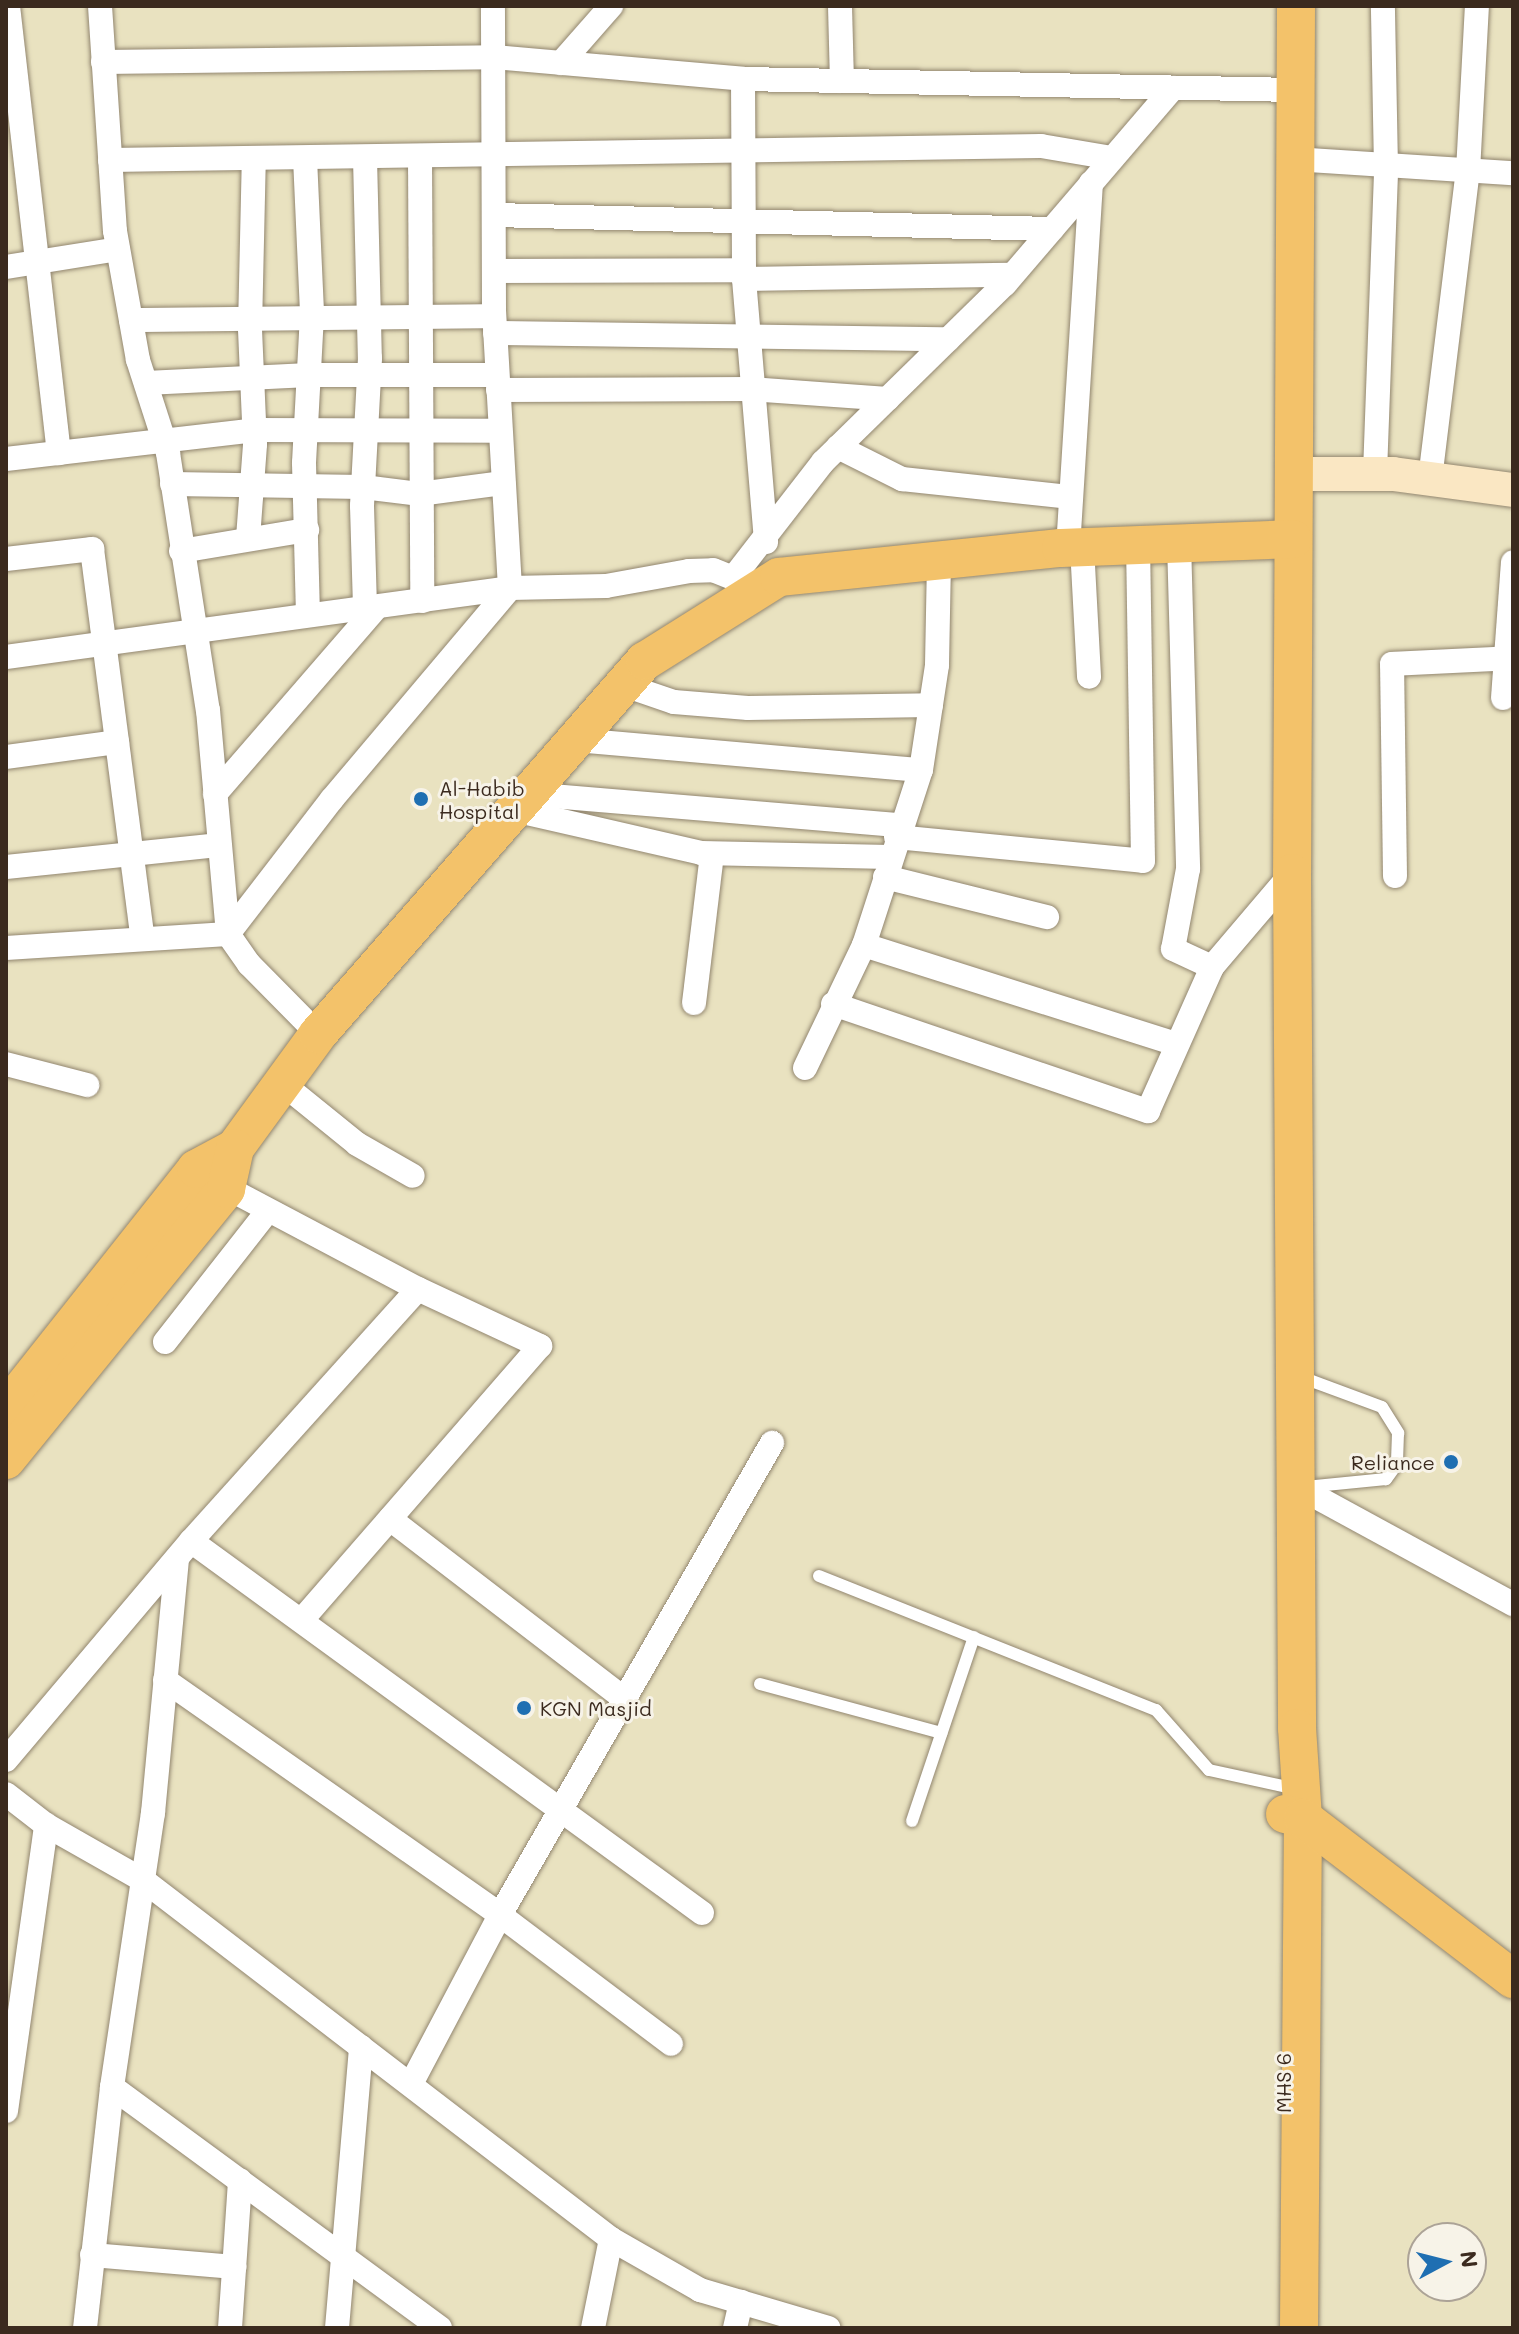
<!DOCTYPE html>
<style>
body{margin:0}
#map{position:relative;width:1519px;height:2334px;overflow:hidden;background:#e9e2c0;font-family:Mali,sans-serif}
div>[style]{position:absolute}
.roads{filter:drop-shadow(0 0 2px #92866f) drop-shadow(0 0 2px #92866f)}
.service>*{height:12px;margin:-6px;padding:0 6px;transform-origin:6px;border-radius:6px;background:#fff}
.minor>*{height:24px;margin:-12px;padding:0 12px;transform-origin:12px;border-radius:12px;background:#fff}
.secondary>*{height:34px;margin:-17px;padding:0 17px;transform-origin:17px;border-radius:17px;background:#fae7c3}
.primary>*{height:38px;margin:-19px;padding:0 19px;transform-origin:19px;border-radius:19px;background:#f3c26a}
.dots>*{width:22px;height:22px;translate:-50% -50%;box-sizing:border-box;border:4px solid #f7f3e8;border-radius:50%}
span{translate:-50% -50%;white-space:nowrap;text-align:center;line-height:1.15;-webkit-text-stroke:6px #f7f3e8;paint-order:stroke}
.poi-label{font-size:20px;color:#3b2a1e}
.left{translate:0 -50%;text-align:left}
.right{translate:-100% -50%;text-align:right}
.street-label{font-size:20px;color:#3b2a1e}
.frame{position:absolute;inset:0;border:8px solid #3b2a1e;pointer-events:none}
.north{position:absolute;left:1407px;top:2222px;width:80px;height:80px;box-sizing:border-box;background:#f7f3e8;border:2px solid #aca397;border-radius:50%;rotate:83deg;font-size:22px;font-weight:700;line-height:32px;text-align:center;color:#3b2a1e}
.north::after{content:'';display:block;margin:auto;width:28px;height:36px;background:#1f6fb2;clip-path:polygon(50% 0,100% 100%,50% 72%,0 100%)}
</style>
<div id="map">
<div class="roads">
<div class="service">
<div style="left:1301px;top:1377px;width:86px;rotate:20.3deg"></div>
<div style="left:1382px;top:1407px;width:31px;rotate:58deg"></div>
<div style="left:1398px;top:1433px;width:31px;rotate:92deg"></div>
<div style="left:1397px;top:1464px;width:19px;rotate:126deg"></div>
<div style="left:1386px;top:1479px;width:81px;rotate:174.4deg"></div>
<div style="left:819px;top:1576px;width:363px;rotate:21.7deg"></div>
<div style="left:1156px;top:1710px;width:80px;rotate:48.5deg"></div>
<div style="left:1209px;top:1770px;width:89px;rotate:12.3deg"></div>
<div style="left:760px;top:1684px;width:188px;rotate:15.1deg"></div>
<div style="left:912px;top:1821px;width:194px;rotate:-71.4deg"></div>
</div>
<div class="minor">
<div style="left:8px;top:6px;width:450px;rotate:83.5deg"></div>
<div style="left:100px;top:6px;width:225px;rotate:86.2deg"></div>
<div style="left:115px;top:231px;width:131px;rotate:79.9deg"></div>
<div style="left:138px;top:360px;width:98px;rotate:72.1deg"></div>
<div style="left:168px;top:453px;width:260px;rotate:81.2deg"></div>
<div style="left:208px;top:710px;width:225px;rotate:84.9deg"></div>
<div style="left:228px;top:934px;width:37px;rotate:55deg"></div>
<div style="left:249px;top:964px;width:98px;rotate:45.4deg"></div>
<div style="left:840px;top:6px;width:75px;rotate:88.5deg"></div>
<div style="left:103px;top:62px;width:391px;rotate:-0.7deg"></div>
<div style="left:494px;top:57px;width:250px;rotate:5deg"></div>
<div style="left:743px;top:79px;width:553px;rotate:1.14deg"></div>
<div style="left:561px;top:63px;width:76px;rotate:-48.7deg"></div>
<div style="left:743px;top:79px;width:200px;rotate:89.7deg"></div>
<div style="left:744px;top:279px;width:264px;rotate:85.2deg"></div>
<div style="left:420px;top:156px;width:445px;rotate:89.7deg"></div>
<div style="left:305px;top:158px;width:157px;rotate:87.4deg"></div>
<div style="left:312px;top:315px;width:148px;rotate:93.1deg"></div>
<div style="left:304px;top:463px;width:150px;rotate:88.5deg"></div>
<div style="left:365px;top:158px;width:200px;rotate:88.6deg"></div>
<div style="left:370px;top:358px;width:148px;rotate:93.1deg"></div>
<div style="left:362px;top:506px;width:103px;rotate:88.3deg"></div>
<div style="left:1294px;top:159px;width:219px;rotate:3.7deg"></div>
<div style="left:110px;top:160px;width:931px;rotate:-0.86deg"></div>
<div style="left:1041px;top:146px;width:72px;rotate:9.6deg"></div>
<div style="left:494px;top:215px;width:558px;rotate:1.44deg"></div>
<div style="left:6px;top:267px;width:113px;rotate:-9.1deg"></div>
<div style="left:494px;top:271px;width:250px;rotate:-0.2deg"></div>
<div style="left:744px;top:279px;width:268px;rotate:-0.9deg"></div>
<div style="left:131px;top:320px;width:363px;rotate:-0.6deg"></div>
<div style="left:495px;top:333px;width:453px;rotate:0.8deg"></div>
<div style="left:146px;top:383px;width:163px;rotate:-2.8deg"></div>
<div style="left:309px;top:375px;width:188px"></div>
<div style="left:498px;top:390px;width:252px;rotate:-0.2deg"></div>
<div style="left:750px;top:389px;width:138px;rotate:4.1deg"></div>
<div style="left:838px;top:447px;width:72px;rotate:26.6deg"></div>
<div style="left:902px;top:479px;width:170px;rotate:6.1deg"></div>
<div style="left:6px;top:459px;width:251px;rotate:-6.6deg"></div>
<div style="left:255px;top:430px;width:245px;rotate:0.2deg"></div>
<div style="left:1375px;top:473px;width:305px;rotate:-87.9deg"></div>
<div style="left:1386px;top:168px;width:162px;rotate:-91.1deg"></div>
<div style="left:1430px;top:479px;width:310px;rotate:-83deg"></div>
<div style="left:1468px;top:171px;width:165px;rotate:-86.9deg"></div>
<div style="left:172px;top:484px;width:191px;rotate:0.9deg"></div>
<div style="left:363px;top:487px;width:56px;rotate:7.1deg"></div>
<div style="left:419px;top:494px;width:85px;rotate:-7.5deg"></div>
<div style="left:248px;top:538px;width:94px;rotate:-85.7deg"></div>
<div style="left:255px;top:444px;width:116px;rotate:-92.5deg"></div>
<div style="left:250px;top:328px;width:170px;rotate:-88.7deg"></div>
<div style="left:1179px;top:542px;width:327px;rotate:88.4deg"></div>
<div style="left:1188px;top:869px;width:81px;rotate:100.6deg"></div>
<div style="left:1173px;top:949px;width:43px;rotate:24.8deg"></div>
<div style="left:1082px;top:547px;width:130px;rotate:86.9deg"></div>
<div style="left:1068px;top:548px;width:366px;rotate:-86.4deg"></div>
<div style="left:181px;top:551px;width:128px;rotate:-9.5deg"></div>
<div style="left:6px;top:559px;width:87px;rotate:-6.6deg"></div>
<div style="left:92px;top:549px;width:389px;rotate:82.6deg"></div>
<div style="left:733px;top:578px;width:147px;rotate:-52.2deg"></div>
<div style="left:823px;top:462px;width:255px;rotate:-44.4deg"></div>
<div style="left:1005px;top:284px;width:258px;rotate:-49.4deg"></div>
<div style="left:6px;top:657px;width:509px;rotate:-7.8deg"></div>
<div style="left:510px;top:588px;width:96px;rotate:-1.2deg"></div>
<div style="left:606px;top:586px;width:84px;rotate:-10.2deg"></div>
<div style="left:689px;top:571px;width:24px;rotate:-2deg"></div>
<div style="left:713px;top:570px;width:48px;rotate:21.8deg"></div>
<div style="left:624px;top:685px;width:53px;rotate:18.8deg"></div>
<div style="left:674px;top:702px;width:74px;rotate:4.6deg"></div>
<div style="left:748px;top:708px;width:183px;rotate:-0.9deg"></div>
<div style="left:1503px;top:698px;width:136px;rotate:-85.8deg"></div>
<div style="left:576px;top:740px;width:346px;rotate:5deg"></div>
<div style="left:6px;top:757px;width:112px;rotate:-7.7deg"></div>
<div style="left:215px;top:794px;width:246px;rotate:-49.1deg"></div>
<div style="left:528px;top:794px;width:373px;rotate:4.8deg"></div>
<div style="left:514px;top:810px;width:192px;rotate:12.9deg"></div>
<div style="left:701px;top:853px;width:189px;rotate:1.2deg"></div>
<div style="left:896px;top:837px;width:248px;rotate:5.5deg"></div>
<div style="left:1143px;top:861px;width:317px;rotate:-90.9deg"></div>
<div style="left:6px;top:867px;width:213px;rotate:-5.9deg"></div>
<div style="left:1395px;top:876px;width:212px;rotate:-90.8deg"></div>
<div style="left:1392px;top:664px;width:121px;rotate:-2.8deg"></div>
<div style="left:885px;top:877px;width:167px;rotate:13.9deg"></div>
<div style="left:864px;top:945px;width:327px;rotate:17.6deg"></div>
<div style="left:6px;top:948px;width:222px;rotate:-3.6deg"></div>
<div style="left:228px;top:934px;width:170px;rotate:-52.4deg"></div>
<div style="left:332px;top:799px;width:276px;rotate:-49.8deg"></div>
<div style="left:510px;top:588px;width:280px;rotate:-93.3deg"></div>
<div style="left:494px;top:308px;width:302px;rotate:-90.2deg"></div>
<div style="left:694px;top:1003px;width:150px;rotate:-83.1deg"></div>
<div style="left:833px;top:1004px;width:333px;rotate:18.8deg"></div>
<div style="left:1148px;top:1111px;width:158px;rotate:-66deg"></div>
<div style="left:1212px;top:967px;width:123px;rotate:-49.6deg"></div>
<div style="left:6px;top:1064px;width:84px;rotate:14.5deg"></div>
<div style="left:805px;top:1068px;width:136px;rotate:-64.4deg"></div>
<div style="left:864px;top:945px;width:184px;rotate:-72deg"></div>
<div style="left:921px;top:770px;width:106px;rotate:-81.3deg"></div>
<div style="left:937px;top:665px;width:104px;rotate:-88.9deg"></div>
<div style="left:283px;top:1084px;width:95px;rotate:39deg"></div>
<div style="left:357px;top:1144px;width:64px;rotate:29.7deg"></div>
<div style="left:214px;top:1181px;width:231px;rotate:27.9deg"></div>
<div style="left:418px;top:1289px;width:135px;rotate:25deg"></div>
<div style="left:540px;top:1346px;width:364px;rotate:131deg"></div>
<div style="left:165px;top:1342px;width:165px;rotate:-51.9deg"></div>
<div style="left:1298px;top:1487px;width:245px;rotate:28.6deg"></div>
<div style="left:390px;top:1519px;width:296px;rotate:37.5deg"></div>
<div style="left:191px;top:1541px;width:632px;rotate:36.05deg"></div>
<div style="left:165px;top:1680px;width:409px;rotate:35deg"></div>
<div style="left:500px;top:1915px;width:214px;rotate:37deg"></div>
<div style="left:6px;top:1760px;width:287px;rotate:-49.8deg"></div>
<div style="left:191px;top:1541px;width:339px;rotate:-48deg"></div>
<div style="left:6px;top:1794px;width:51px;rotate:37.8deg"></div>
<div style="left:46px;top:1825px;width:112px;rotate:29.6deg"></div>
<div style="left:143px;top:1880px;width:590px;rotate:37.49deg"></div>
<div style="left:611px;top:2239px;width:103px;rotate:29.8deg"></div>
<div style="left:700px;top:2290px;width:134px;rotate:16.5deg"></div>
<div style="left:411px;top:2084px;width:191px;rotate:-62.2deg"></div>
<div style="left:500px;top:1915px;width:545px;rotate:-60.05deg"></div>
<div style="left:112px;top:2087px;width:407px;rotate:36.3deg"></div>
<div style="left:6px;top:2111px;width:289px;rotate:-82deg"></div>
<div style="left:92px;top:2255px;width:143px;rotate:4.8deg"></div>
<div style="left:85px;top:2328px;width:243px;rotate:-83.6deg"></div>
<div style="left:112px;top:2087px;width:277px;rotate:-81.5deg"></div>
<div style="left:153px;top:1813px;width:255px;rotate:-84.6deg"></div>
<div style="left:230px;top:2328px;width:148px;rotate:-86.1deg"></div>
<div style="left:337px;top:2328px;width:282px;rotate:-85.1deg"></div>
<div style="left:593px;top:2328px;width:91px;rotate:-78.6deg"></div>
<div style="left:735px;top:2328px;width:27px;rotate:-77deg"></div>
</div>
<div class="secondary">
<div style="left:1294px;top:474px;width:99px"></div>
<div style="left:1393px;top:474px;width:121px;rotate:7.6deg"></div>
</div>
<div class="primary">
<div style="left:1296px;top:6px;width:867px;rotate:90.26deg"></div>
<div style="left:1292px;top:873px;width:855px;rotate:89.66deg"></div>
<div style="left:1297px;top:1728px;width:90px;rotate:86.2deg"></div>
<div style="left:1303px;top:1818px;width:510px;rotate:90.45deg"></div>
<div style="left:6px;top:1409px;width:306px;rotate:-51.6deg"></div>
<div style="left:196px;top:1169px;width:44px;rotate:-28.3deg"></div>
<div style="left:235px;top:1148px;width:141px;rotate:-53.9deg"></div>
<div style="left:318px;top:1034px;width:496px;rotate:-48.8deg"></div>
<div style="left:645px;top:661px;width:158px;rotate:-32.1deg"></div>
<div style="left:779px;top:577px;width:283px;rotate:-5.9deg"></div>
<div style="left:1061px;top:548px;width:232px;rotate:-2.2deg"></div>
<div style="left:6px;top:1460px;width:349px;rotate:-50.9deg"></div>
<div style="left:226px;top:1189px;width:42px;rotate:-77.6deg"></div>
<div style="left:1285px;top:1814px;width:18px;rotate:13deg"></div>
<div style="left:1303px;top:1818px;width:265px;rotate:37.5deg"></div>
</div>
</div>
<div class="dots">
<div style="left:421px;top:799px;background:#1f6fb2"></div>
<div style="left:1451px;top:1462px;background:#1f6fb2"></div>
<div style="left:524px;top:1708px;background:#1f6fb2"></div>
</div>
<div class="poi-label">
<span class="left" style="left:439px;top:800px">Al-Habib<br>Hospital</span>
<span class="right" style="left:1435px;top:1462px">Reliance</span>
<span class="left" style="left:540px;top:1708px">KGN Masjid</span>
</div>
<div class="street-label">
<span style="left:1283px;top:2083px;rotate:-90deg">MHS 6</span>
</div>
<div class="frame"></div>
<div class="north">N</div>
</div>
